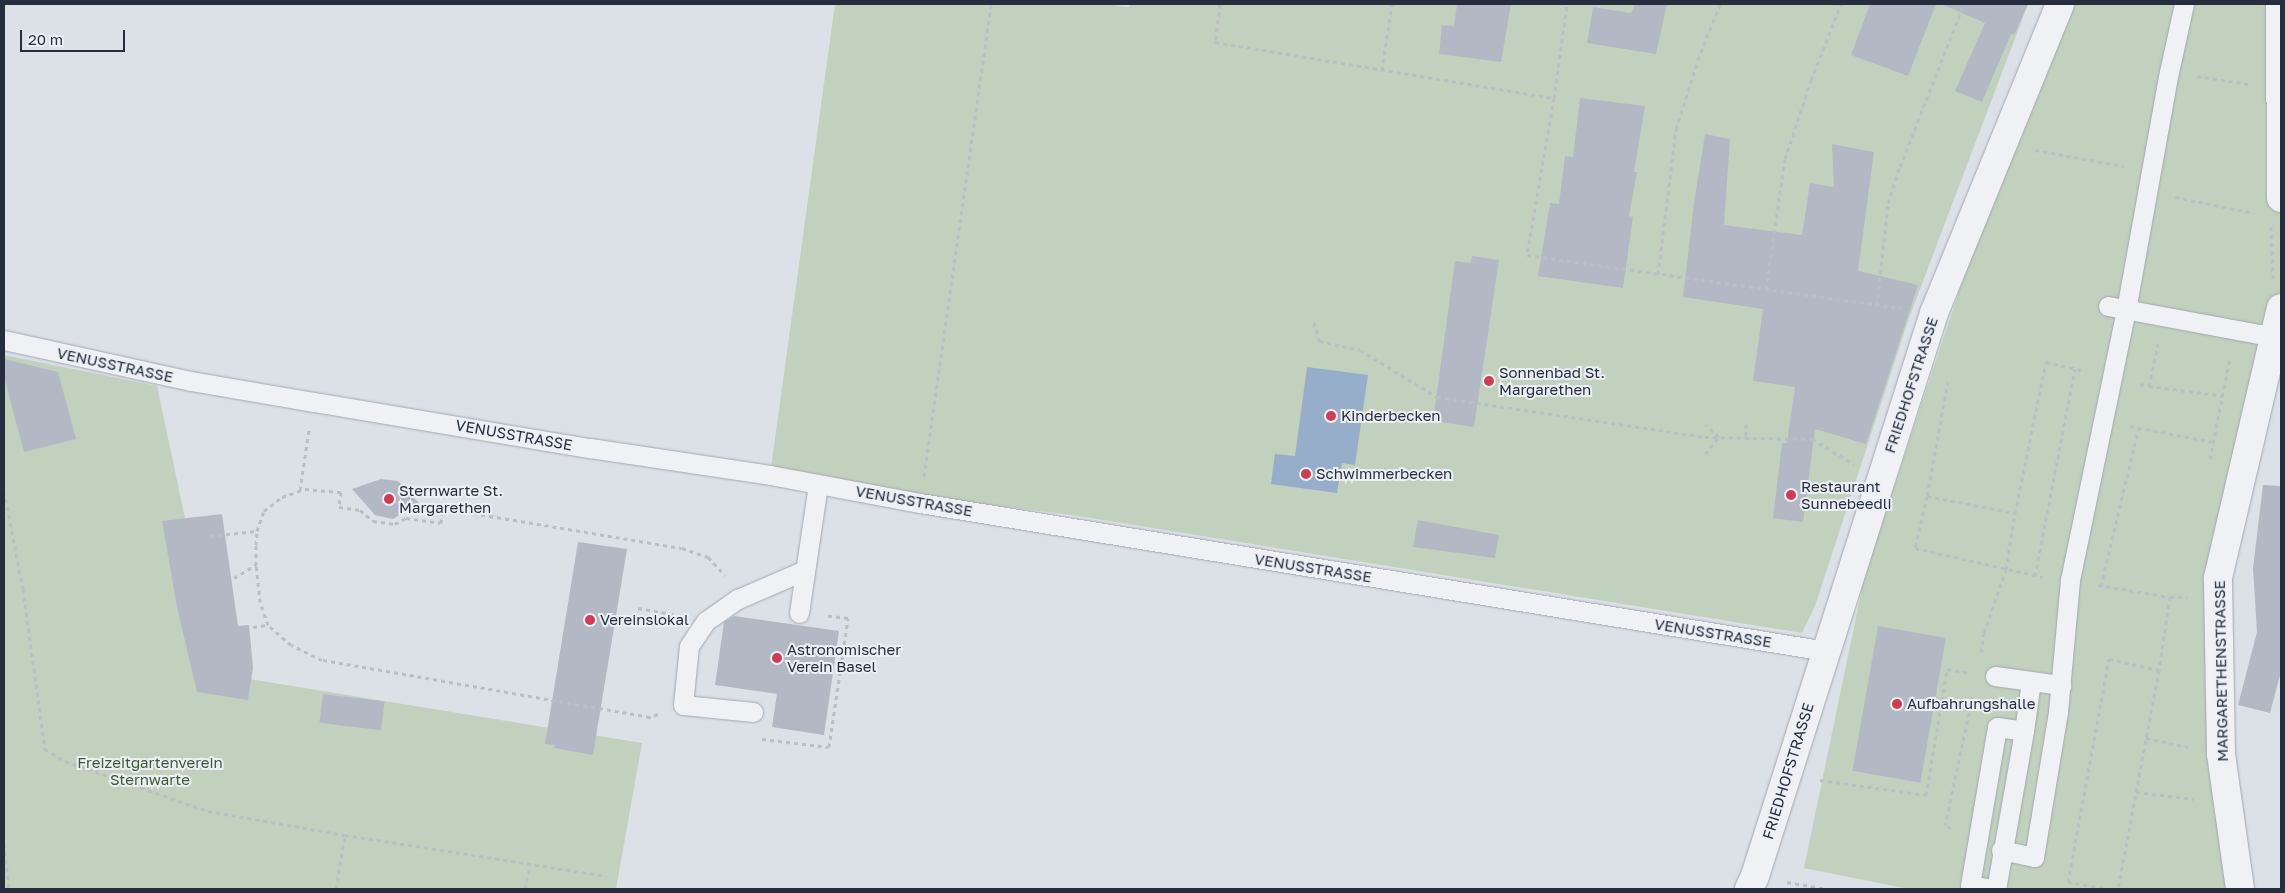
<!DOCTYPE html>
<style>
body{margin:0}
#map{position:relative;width:2285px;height:893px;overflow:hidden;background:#dce0e7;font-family:"Golos Text",sans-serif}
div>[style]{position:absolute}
.green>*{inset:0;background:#c2d1bd}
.water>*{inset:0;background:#96aec9}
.building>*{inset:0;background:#b3b9c4;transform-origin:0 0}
.path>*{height:3px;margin-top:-1.5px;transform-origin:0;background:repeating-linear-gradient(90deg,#bbbec5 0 4px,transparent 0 8px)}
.roads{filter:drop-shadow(0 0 1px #a2a7b1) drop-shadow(0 0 1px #a2a7b1)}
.lane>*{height:19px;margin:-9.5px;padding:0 9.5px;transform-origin:9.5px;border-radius:9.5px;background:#eff1f5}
.street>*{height:28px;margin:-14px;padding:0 14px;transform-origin:14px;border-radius:14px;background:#eff1f5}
.dots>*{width:14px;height:14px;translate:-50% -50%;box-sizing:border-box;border:2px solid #eceff5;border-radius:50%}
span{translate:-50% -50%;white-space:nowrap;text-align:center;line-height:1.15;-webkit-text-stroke:4px #eceff5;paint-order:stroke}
.street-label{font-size:15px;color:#262e3e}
.poi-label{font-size:15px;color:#262e3e}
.left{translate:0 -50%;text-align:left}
.park-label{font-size:15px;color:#3a5a33}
.frame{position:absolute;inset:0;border:5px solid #262e3e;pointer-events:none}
.scale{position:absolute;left:20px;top:30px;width:105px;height:22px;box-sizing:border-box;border:2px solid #262e3e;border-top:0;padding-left:6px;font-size:15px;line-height:18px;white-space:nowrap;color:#262e3e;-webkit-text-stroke:4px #eceff5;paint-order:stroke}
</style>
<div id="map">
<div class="green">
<div style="clip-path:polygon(835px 4px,1102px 4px,1129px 7px,1130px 4px,2028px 4px,1909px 318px,1815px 606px,1802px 633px,1072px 515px,818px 484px,770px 475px)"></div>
<div style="clip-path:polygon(2065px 4px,2278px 4px,2281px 308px,2204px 593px,2214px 791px,2228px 889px,1909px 889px,1804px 868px,1865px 574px,2043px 39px)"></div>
<div style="clip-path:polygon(4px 355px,157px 386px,218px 674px,642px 743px,616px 889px,4px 889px)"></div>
</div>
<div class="water">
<div style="clip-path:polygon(1307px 367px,1368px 375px,1355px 465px,1342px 463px,1337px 493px,1271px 484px,1275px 454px,1295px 456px)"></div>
</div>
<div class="building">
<div style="clip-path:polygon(1457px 4px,1511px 4px,1501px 62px,1439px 54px,1442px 25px,1454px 26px)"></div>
<div style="clip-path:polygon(1635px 4px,1667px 4px,1656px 54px,1587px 43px,1593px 7px,1631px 13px)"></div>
<div style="clip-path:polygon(1870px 4px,1936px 4px,1908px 76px,1851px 55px)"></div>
<div style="clip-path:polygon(1941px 4px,2028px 4px,2014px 35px,2011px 34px,1982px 102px,1955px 91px,1985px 23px)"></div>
<div style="clip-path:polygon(1580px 98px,1645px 106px,1634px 172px,1637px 172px,1629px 216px,1633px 217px,1623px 288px,1538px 276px,1550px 203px,1559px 204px,1565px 156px,1573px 157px)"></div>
<div style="clip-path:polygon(1705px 134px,1730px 139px,1724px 225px,1802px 235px,1810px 183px,1834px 187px,1832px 144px,1874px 152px,1858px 271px,1918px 285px,1866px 444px,1815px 429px,1803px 522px,1773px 518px,1782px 443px,1787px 443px,1795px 387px,1753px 381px,1763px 309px,1683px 297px,1694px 203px)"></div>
<div style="clip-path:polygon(1472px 256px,1499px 260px,1474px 427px,1433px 421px,1455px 261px,1471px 263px)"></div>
<div style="clip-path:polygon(4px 359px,58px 372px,76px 439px,24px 452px,4px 377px)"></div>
<div style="clip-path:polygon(381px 479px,398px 481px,419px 503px,393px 519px,375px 515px,352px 489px)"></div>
<div style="clip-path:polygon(2263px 485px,2281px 486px,2281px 672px,2270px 713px,2238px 705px,2257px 632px,2253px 568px)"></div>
<div style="clip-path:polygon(222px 514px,238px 626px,249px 625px,253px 668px,248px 700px,197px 692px,177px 607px,162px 521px)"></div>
<div style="clip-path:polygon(1418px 520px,1499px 535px,1495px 558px,1413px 547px)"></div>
<div style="clip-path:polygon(578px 542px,627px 549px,593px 755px,554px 748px,555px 745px,545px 744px)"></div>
<div style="clip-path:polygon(734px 616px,839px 631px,824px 735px,772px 727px,777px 694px,715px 685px,724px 622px)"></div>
<div style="left:1878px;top:626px;width:69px;height:147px;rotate:10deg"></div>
<div style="left:323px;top:694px;width:62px;height:29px;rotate:7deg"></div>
</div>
<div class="path">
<div style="left:1220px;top:4px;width:38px;rotate:97deg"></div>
<div style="left:1215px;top:42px;width:344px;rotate:9.4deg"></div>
<div style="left:1554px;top:98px;width:159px;rotate:99.8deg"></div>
<div style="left:1527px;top:255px;width:378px;rotate:8.1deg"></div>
<div style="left:1382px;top:70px;width:67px;rotate:-81.4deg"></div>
<div style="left:2197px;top:76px;width:52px;rotate:8.9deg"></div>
<div style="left:1554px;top:98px;width:95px;rotate:-82.1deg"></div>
<div style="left:2035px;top:150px;width:90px;rotate:10.2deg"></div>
<div style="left:2175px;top:197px;width:80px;rotate:11.6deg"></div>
<div style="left:2271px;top:227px;width:51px;rotate:87.8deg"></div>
<div style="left:1658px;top:274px;width:146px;rotate:-82.9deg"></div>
<div style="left:1676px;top:129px;width:72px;rotate:-72.3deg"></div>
<div style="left:1698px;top:60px;width:60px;rotate:-68.6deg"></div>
<div style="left:1766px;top:289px;width:131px;rotate:-81.7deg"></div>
<div style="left:1785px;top:159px;width:83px;rotate:-71.8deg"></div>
<div style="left:1811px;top:80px;width:82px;rotate:-68.5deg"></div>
<div style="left:1877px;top:305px;width:103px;rotate:-83.8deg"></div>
<div style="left:1888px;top:203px;width:38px;rotate:-72deg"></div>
<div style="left:1900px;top:167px;width:175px;rotate:-68.6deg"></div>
<div style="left:1314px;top:322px;width:20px;rotate:75deg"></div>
<div style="left:1319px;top:341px;width:42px;rotate:12.4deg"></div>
<div style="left:1360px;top:350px;width:90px;rotate:31.4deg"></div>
<div style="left:1437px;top:397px;width:271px;rotate:8.5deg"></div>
<div style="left:1705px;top:437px;width:107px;rotate:1.1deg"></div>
<div style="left:1812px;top:439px;width:49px;rotate:30.8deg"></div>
<div style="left:1948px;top:381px;width:117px;rotate:100.3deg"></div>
<div style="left:1927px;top:496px;width:90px;rotate:10.9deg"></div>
<div style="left:2015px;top:513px;width:154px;rotate:-78.4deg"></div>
<div style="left:2046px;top:362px;width:40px;rotate:13deg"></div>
<div style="left:2140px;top:384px;width:9px;rotate:13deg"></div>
<div style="left:2149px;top:386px;width:43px;rotate:-77.9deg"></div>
<div style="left:2149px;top:386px;width:76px;rotate:7.6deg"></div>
<div style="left:1746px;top:424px;width:13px;rotate:90deg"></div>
<div style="left:2130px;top:426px;width:85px;rotate:10.9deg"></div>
<div style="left:1705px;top:454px;width:22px;rotate:-51deg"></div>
<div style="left:1719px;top:437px;width:18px;rotate:-137deg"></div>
<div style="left:2210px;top:459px;width:103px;rotate:-78.8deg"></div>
<div style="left:924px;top:476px;width:476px;rotate:-81.9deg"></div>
<div style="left:300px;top:490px;width:61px;rotate:-81.5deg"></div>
<div style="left:4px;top:491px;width:100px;rotate:79deg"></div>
<div style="left:23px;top:589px;width:162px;rotate:82.2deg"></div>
<div style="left:45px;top:749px;width:23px;rotate:31deg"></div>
<div style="left:65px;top:761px;width:151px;rotate:19.3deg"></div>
<div style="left:208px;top:811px;width:139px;rotate:9.9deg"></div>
<div style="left:345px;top:835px;width:265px;rotate:8.9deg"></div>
<div style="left:1927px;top:496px;width:53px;rotate:103deg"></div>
<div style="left:1915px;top:548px;width:131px;rotate:12.8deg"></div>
<div style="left:210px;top:536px;width:47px;rotate:-6.1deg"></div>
<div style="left:2035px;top:576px;width:211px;rotate:-79.1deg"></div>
<div style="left:234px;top:578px;width:26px;rotate:-31deg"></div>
<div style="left:2098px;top:585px;width:73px;rotate:9.5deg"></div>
<div style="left:2170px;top:597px;width:74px;rotate:98.6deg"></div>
<div style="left:2159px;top:670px;width:223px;rotate:100.6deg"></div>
<div style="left:2101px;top:586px;width:163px;rotate:-76.6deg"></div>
<div style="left:2170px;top:597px;width:17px"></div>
<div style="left:638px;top:608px;width:39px;rotate:10deg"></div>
<div style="left:253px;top:627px;width:15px;rotate:-8deg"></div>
<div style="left:1981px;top:652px;width:19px;rotate:-81deg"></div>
<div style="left:1984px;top:633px;width:68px;rotate:-71deg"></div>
<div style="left:2006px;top:569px;width:57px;rotate:-80.9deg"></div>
<div style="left:658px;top:714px;width:9px;rotate:159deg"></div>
<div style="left:650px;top:717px;width:333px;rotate:-170.1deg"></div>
<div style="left:322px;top:660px;width:34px;rotate:-154deg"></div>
<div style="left:291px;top:645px;width:30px;rotate:-139deg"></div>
<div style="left:268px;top:625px;width:24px;rotate:-109deg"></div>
<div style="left:260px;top:602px;width:37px;rotate:-96deg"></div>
<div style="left:256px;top:565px;width:20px;rotate:-90deg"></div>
<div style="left:256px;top:545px;width:14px;rotate:-86deg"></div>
<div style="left:257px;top:531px;width:21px;rotate:-71deg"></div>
<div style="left:264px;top:511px;width:23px;rotate:-38deg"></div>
<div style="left:282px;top:497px;width:24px;rotate:-19deg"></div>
<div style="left:305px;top:489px;width:36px;rotate:5deg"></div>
<div style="left:341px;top:492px;width:15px;rotate:98deg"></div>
<div style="left:339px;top:507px;width:21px;rotate:8deg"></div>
<div style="left:360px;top:510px;width:17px;rotate:40deg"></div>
<div style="left:373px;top:521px;width:22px;rotate:8deg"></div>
<div style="left:395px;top:524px;width:13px;rotate:-29deg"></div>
<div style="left:406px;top:518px;width:35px;rotate:8deg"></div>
<div style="left:441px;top:523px;width:15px;rotate:-86deg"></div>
<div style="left:442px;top:508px;width:243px;rotate:9.5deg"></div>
<div style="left:682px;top:548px;width:28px;rotate:19deg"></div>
<div style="left:708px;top:557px;width:25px;rotate:47deg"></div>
<div style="left:2146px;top:738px;width:43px;rotate:12.1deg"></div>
<div style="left:762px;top:739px;width:67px;rotate:6.8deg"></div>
<div style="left:829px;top:747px;width:130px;rotate:-81.6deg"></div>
<div style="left:848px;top:618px;width:23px;rotate:-173deg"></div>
<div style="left:1820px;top:780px;width:107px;rotate:8.1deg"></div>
<div style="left:1926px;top:795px;width:128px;rotate:-80.5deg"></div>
<div style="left:1947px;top:669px;width:22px;rotate:10deg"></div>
<div style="left:2136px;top:792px;width:58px;rotate:6.9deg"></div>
<div style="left:1951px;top:828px;width:6px;rotate:-162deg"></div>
<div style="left:1945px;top:826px;width:135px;rotate:-78deg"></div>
<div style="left:4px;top:844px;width:45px;rotate:83.7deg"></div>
<div style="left:1787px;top:882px;width:40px;rotate:10deg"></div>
<div style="left:336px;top:889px;width:55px;rotate:-80.5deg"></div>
<div style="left:525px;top:889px;width:25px;rotate:-78deg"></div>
<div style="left:2111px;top:889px;width:44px;rotate:-170.8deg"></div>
<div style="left:2068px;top:882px;width:227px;rotate:-79.6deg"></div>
<div style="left:2109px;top:659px;width:51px;rotate:12.4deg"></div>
</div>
<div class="roads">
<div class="lane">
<div style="left:2108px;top:306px;width:154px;rotate:10.5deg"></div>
<div style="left:2259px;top:334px;width:16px"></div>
<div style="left:4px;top:340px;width:191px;rotate:12.4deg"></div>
<div style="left:191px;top:381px;width:125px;rotate:9.7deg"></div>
<div style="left:314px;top:402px;width:280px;rotate:9.5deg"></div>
<div style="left:590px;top:448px;width:182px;rotate:8.5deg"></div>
<div style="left:770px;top:475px;width:153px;rotate:10.6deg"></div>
<div style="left:920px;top:503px;width:918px;rotate:9.28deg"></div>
<div style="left:799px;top:613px;width:130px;rotate:-81.6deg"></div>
<div style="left:1995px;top:676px;width:67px;rotate:7.8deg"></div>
<div style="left:753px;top:712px;width:70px;rotate:-174.3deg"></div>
<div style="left:683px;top:705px;width:59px;rotate:-84.2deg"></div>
<div style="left:689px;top:646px;width:30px;rotate:-56deg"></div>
<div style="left:706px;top:621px;width:39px;rotate:-35deg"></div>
<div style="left:738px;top:599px;width:73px;rotate:-23.4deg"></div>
<div style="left:2024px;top:731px;width:50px;rotate:-82deg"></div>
<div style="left:2001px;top:850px;width:34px;rotate:12deg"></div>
<div style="left:2034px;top:857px;width:147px;rotate:-80.6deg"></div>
<div style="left:2058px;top:712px;width:133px;rotate:-84.8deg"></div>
<div style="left:2070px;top:580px;width:276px;rotate:-78.3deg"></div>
<div style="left:2126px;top:310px;width:242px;rotate:-79.8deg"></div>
<div style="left:2169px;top:72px;width:70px;rotate:-77.6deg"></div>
<div style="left:1992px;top:889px;width:22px;rotate:-170deg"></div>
<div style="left:1970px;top:885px;width:160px;rotate:-80.3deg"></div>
<div style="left:1997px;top:727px;width:27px;rotate:8deg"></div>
<div style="left:2024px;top:731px;width:160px;rotate:100deg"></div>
</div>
<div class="street">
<div style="left:2280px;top:4px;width:194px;rotate:89.7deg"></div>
<div style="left:1749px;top:889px;width:14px;rotate:-65deg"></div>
<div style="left:1755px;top:876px;width:591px;rotate:-72.36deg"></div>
<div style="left:1934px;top:313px;width:334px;rotate:-67.8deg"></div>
<div style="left:2240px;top:889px;width:136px;rotate:-98deg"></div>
<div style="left:2221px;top:754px;width:176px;rotate:-91deg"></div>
<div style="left:2218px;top:578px;width:277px;rotate:-76.9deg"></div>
</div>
</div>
<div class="dots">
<div style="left:1489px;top:381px;background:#d13c51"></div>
<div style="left:1331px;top:416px;background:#d13c51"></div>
<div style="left:1306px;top:474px;background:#d13c51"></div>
<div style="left:1791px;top:495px;background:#d13c51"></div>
<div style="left:389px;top:499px;background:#d13c51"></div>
<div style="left:590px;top:620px;background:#d13c51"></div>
<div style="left:777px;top:658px;background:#d13c51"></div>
<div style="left:1897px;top:704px;background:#d13c51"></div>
</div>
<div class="street-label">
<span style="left:115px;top:365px;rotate:12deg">VENUSSTRASSE</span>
<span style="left:1911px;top:385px;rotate:-72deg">FRIEDHOFSTRASSE</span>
<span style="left:514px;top:435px;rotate:10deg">VENUSSTRASSE</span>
<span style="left:914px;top:501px;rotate:10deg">VENUSSTRASSE</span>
<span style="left:1313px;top:568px;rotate:9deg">VENUSSTRASSE</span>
<span style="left:1713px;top:633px;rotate:9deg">VENUSSTRASSE</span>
<span style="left:2221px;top:671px;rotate:-91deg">MARGARETHENSTRASSE</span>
<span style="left:1788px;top:771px;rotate:-73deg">FRIEDHOFSTRASSE</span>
</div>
<div class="poi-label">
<span class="left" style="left:1499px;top:381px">Sonnenbad St.<br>Margarethen</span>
<span class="left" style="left:1341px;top:416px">Kinderbecken</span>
<span class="left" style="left:1316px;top:474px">Schwimmerbecken</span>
<span class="left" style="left:1801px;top:495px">Restaurant<br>Sunnebeedli</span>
<span class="left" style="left:399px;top:499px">Sternwarte St.<br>Margarethen</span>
<span class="left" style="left:600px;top:620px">Vereinslokal</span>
<span class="left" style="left:787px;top:658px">Astronomischer<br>Verein Basel</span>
<span class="left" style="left:1907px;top:704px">Aufbahrungshalle</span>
</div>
<div class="park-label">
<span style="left:150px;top:771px">Freizeitgartenverein<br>Sternwarte</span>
</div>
<div class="frame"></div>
<div class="scale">20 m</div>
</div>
